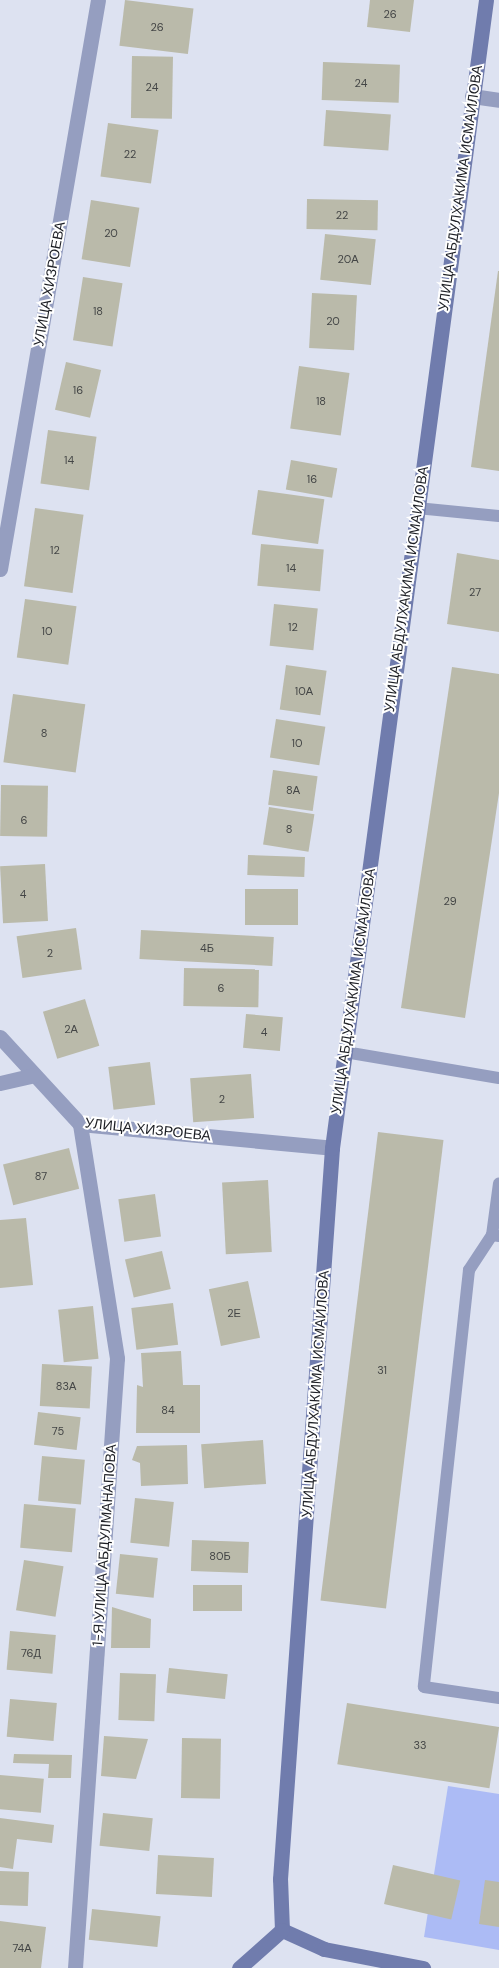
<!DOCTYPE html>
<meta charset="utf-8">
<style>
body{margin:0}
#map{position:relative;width:499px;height:1968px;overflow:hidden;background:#dde2f1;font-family:"DM Sans",sans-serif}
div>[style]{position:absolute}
.green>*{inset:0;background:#acbbf5}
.building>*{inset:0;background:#babaaa;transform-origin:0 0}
.lane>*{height:12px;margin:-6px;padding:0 6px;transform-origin:6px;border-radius:6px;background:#959ec0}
.street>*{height:15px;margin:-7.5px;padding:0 7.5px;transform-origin:7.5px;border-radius:7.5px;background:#959ec0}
.secondary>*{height:15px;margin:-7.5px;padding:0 7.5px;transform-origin:7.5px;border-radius:7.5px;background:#707cad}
span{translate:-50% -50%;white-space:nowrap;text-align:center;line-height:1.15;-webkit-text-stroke:4px #fff;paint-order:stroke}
.number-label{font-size:11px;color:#444646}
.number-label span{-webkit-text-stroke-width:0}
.street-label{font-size:14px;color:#1d1f25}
</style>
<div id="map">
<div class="green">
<div style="clip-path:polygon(448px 1786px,499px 1794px,499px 1950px,424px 1937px)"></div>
</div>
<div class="building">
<div style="left:125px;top:0;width:69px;height:46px;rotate:7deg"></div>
<div style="clip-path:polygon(370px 0,414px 0,410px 32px,367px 27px)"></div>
<div style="left:132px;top:56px;width:41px;height:62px;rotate:1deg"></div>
<div style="left:323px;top:62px;width:77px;height:38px;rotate:2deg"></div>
<div style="left:326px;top:110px;width:65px;height:36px;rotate:4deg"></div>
<div style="left:108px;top:123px;width:51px;height:54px;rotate:8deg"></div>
<div style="left:307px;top:199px;width:71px;height:30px;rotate:1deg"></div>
<div style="left:91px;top:200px;width:49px;height:60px;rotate:9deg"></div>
<div style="left:325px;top:234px;width:51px;height:46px;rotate:6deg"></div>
<div style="clip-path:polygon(498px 271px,499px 271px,499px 471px,471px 467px)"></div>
<div style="left:83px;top:277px;width:40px;height:64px;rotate:9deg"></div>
<div style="left:312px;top:293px;width:45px;height:55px;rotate:3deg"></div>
<div style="left:66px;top:362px;width:36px;height:49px;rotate:13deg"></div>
<div style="left:299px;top:366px;width:51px;height:63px;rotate:8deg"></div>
<div style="left:48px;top:430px;width:49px;height:54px;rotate:8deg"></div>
<div style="left:291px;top:460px;width:47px;height:30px;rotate:10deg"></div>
<div style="left:258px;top:490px;width:67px;height:45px;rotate:8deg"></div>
<div style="left:35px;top:508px;width:49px;height:79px;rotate:8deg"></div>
<div style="left:261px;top:544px;width:63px;height:42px;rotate:5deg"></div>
<div style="clip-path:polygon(457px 553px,499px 560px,499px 632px,447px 624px)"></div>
<div style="left:25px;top:599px;width:52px;height:59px;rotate:8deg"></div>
<div style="left:274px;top:604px;width:44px;height:42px;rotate:6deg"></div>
<div style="left:286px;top:665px;width:41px;height:45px;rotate:8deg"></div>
<div style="clip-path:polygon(452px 667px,499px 674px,499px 793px,465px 1018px,401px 1008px)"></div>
<div style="left:13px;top:694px;width:73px;height:69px;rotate:8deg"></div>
<div style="left:276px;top:719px;width:50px;height:39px;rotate:9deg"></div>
<div style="left:273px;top:770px;width:45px;height:35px;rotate:8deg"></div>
<div style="left:1px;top:785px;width:47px;height:51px;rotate:1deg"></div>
<div style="left:269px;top:807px;width:46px;height:38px;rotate:9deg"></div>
<div style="left:248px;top:855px;width:57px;height:20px;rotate:2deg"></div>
<div style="left:45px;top:864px;width:57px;height:45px;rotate:87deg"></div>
<div style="left:245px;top:889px;width:53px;height:36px"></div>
<div style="left:76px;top:928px;width:42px;height:60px;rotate:82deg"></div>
<div style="left:141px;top:930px;width:133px;height:29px;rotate:3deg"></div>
<div style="left:184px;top:968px;width:75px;height:38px;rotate:1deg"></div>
<div style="left:85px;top:999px;width:49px;height:44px;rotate:73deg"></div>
<div style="left:246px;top:1014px;width:37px;height:34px;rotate:5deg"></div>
<div style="left:150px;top:1062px;width:43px;height:42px;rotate:83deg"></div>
<div style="left:251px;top:1074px;width:44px;height:61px;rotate:86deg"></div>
<div style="left:378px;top:1132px;width:66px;height:472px;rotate:7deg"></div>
<div style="left:69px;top:1148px;width:42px;height:68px;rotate:76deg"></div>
<div style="left:268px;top:1180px;width:72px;height:46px;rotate:87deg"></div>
<div style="left:155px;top:1194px;width:43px;height:37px;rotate:82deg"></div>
<div style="clip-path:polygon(26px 1218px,33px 1285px,0 1288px,0 1220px)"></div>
<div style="left:162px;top:1251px;width:39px;height:38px;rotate:77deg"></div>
<div style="left:248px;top:1281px;width:58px;height:40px;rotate:78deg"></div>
<div style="left:173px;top:1303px;width:42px;height:42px;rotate:83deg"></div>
<div style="left:93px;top:1306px;width:53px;height:35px;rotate:84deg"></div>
<div style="clip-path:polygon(181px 1351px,183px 1385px,200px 1385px,200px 1433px,136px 1433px,137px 1385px,143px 1387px,141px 1353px)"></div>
<div style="left:42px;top:1364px;width:50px;height:42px;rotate:3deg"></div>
<div style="left:38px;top:1412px;width:43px;height:33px;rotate:7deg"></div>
<div style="left:263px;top:1440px;width:44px;height:62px;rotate:86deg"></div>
<div style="clip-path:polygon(187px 1445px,188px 1484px,141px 1486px,140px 1463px,132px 1460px,137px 1446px)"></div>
<div style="left:42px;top:1456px;width:43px;height:45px;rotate:5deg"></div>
<div style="left:135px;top:1498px;width:39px;height:45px;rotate:6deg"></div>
<div style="left:24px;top:1504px;width:52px;height:44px;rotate:5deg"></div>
<div style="left:192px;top:1540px;width:57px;height:31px;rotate:2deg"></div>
<div style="left:120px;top:1554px;width:38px;height:40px;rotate:6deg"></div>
<div style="left:24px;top:1560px;width:40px;height:51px;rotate:9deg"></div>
<div style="left:193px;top:1585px;width:49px;height:26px"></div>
<div style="clip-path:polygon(112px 1607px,151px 1619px,150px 1648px,111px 1648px)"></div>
<div style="left:10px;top:1631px;width:46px;height:39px;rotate:5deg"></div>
<div style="left:169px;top:1668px;width:59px;height:25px;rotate:6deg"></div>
<div style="left:120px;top:1673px;width:36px;height:47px;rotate:2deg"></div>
<div style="left:10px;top:1699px;width:47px;height:38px;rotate:5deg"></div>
<div style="left:347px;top:1703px;width:154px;height:62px;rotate:9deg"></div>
<div style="clip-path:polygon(104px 1736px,148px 1739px,136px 1779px,101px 1776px)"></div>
<div style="left:182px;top:1738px;width:39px;height:60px;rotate:1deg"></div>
<div style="clip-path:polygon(14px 1754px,72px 1755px,71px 1778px,48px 1778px,49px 1764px,13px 1763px)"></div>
<div style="left:0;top:1775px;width:44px;height:34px;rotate:5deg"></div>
<div style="left:103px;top:1813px;width:50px;height:33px;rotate:6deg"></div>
<div style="clip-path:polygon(0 1818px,54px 1825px,52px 1843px,17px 1839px,13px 1869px,0 1867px)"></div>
<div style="left:158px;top:1855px;width:56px;height:39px;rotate:3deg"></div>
<div style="left:393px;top:1865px;width:69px;height:40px;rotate:13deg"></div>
<div style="left:0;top:1871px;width:29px;height:34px;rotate:2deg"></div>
<div style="clip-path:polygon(485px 1880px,499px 1882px,499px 1927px,479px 1924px)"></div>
<div style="left:92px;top:1909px;width:69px;height:31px;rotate:6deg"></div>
<div style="clip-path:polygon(0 1921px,46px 1927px,41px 1968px,0 1968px)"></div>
</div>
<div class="lane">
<div style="left:417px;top:508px;width:82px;rotate:5.6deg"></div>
<div style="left:345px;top:1052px;width:156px;rotate:9.6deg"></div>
<div style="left:492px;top:1235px;width:42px;rotate:123.3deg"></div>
<div style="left:469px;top:1270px;width:419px;rotate:96.2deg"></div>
<div style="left:424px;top:1687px;width:76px;rotate:8.3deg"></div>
<div style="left:499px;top:1236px;width:7px;rotate:-172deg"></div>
<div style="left:492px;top:1235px;width:52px;rotate:-82.3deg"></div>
</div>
<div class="street">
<div style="left:472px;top:96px;width:27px;rotate:8deg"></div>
<div style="left:0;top:569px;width:577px;rotate:-80.23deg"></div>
<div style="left:0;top:1037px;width:118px;rotate:47.4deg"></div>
<div style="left:80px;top:1124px;width:253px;rotate:5.4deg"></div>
<div style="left:0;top:1083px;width:35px;rotate:-13deg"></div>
<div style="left:75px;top:1968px;width:611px;rotate:-86.06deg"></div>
<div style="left:117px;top:1358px;width:237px;rotate:-99deg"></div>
</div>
<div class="secondary">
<div style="left:282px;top:1930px;width:51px;rotate:-92.2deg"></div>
<div style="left:280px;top:1879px;width:733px;rotate:-85.93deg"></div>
<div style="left:332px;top:1148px;width:1158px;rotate:-82.36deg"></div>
<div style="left:282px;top:1930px;width:46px;rotate:24.3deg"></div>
<div style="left:324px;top:1949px;width:101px;rotate:10.9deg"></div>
<div style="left:239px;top:1968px;width:57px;rotate:-41.5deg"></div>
</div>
<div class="number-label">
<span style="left:390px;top:14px">26</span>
<span style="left:157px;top:27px">26</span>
<span style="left:361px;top:83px">24</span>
<span style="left:152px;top:87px">24</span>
<span style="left:130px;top:154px">22</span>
<span style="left:342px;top:215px">22</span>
<span style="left:111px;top:233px">20</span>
<span style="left:348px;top:259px">20А</span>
<span style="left:98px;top:311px">18</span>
<span style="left:333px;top:321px">20</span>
<span style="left:78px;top:390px">16</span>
<span style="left:321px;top:401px">18</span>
<span style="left:69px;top:460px">14</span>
<span style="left:312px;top:479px">16</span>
<span style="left:55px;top:550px">12</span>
<span style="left:291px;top:568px">14</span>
<span style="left:475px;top:592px">27</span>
<span style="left:293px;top:627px">12</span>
<span style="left:47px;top:631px">10</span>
<span style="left:304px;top:691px">10А</span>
<span style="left:44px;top:733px">8</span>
<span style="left:297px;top:743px">10</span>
<span style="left:293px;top:790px">8А</span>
<span style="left:24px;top:820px">6</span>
<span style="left:289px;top:829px">8</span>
<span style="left:23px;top:894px">4</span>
<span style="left:450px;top:901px">29</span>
<span style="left:207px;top:948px">4Б</span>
<span style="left:50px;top:953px">2</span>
<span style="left:221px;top:988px">6</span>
<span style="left:71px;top:1029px">2А</span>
<span style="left:264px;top:1032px">4</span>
<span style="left:222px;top:1099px">2</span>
<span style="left:41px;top:1176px">87</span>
<span style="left:234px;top:1313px">2Е</span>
<span style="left:382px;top:1370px">31</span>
<span style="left:66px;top:1386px">83А</span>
<span style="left:168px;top:1410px">84</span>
<span style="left:58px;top:1431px">75</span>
<span style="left:220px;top:1556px">80Б</span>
<span style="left:31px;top:1653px">76Д</span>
<span style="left:420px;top:1745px">33</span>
<span style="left:22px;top:1948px">74А</span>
</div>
<div class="street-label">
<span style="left:460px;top:188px;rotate:-82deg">УЛИЦА АБДУЛХАКИМА ИСМАИЛОВА</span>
<span style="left:49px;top:284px;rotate:-80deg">УЛИЦА ХИЗРОЕВА</span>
<span style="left:406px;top:589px;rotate:-82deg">УЛИЦА АБДУЛХАКИМА ИСМАИЛОВА</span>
<span style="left:353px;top:991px;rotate:-82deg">УЛИЦА АБДУЛХАКИМА ИСМАИЛОВА</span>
<span style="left:148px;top:1129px;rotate:6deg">УЛИЦА ХИЗРОЕВА</span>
<span style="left:315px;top:1394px;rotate:-86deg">УЛИЦА АБДУЛХАКИМА ИСМАИЛОВА</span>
<span style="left:104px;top:1545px;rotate:-86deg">1-Я УЛИЦА АБДУЛМАНАПОВА</span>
</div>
</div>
